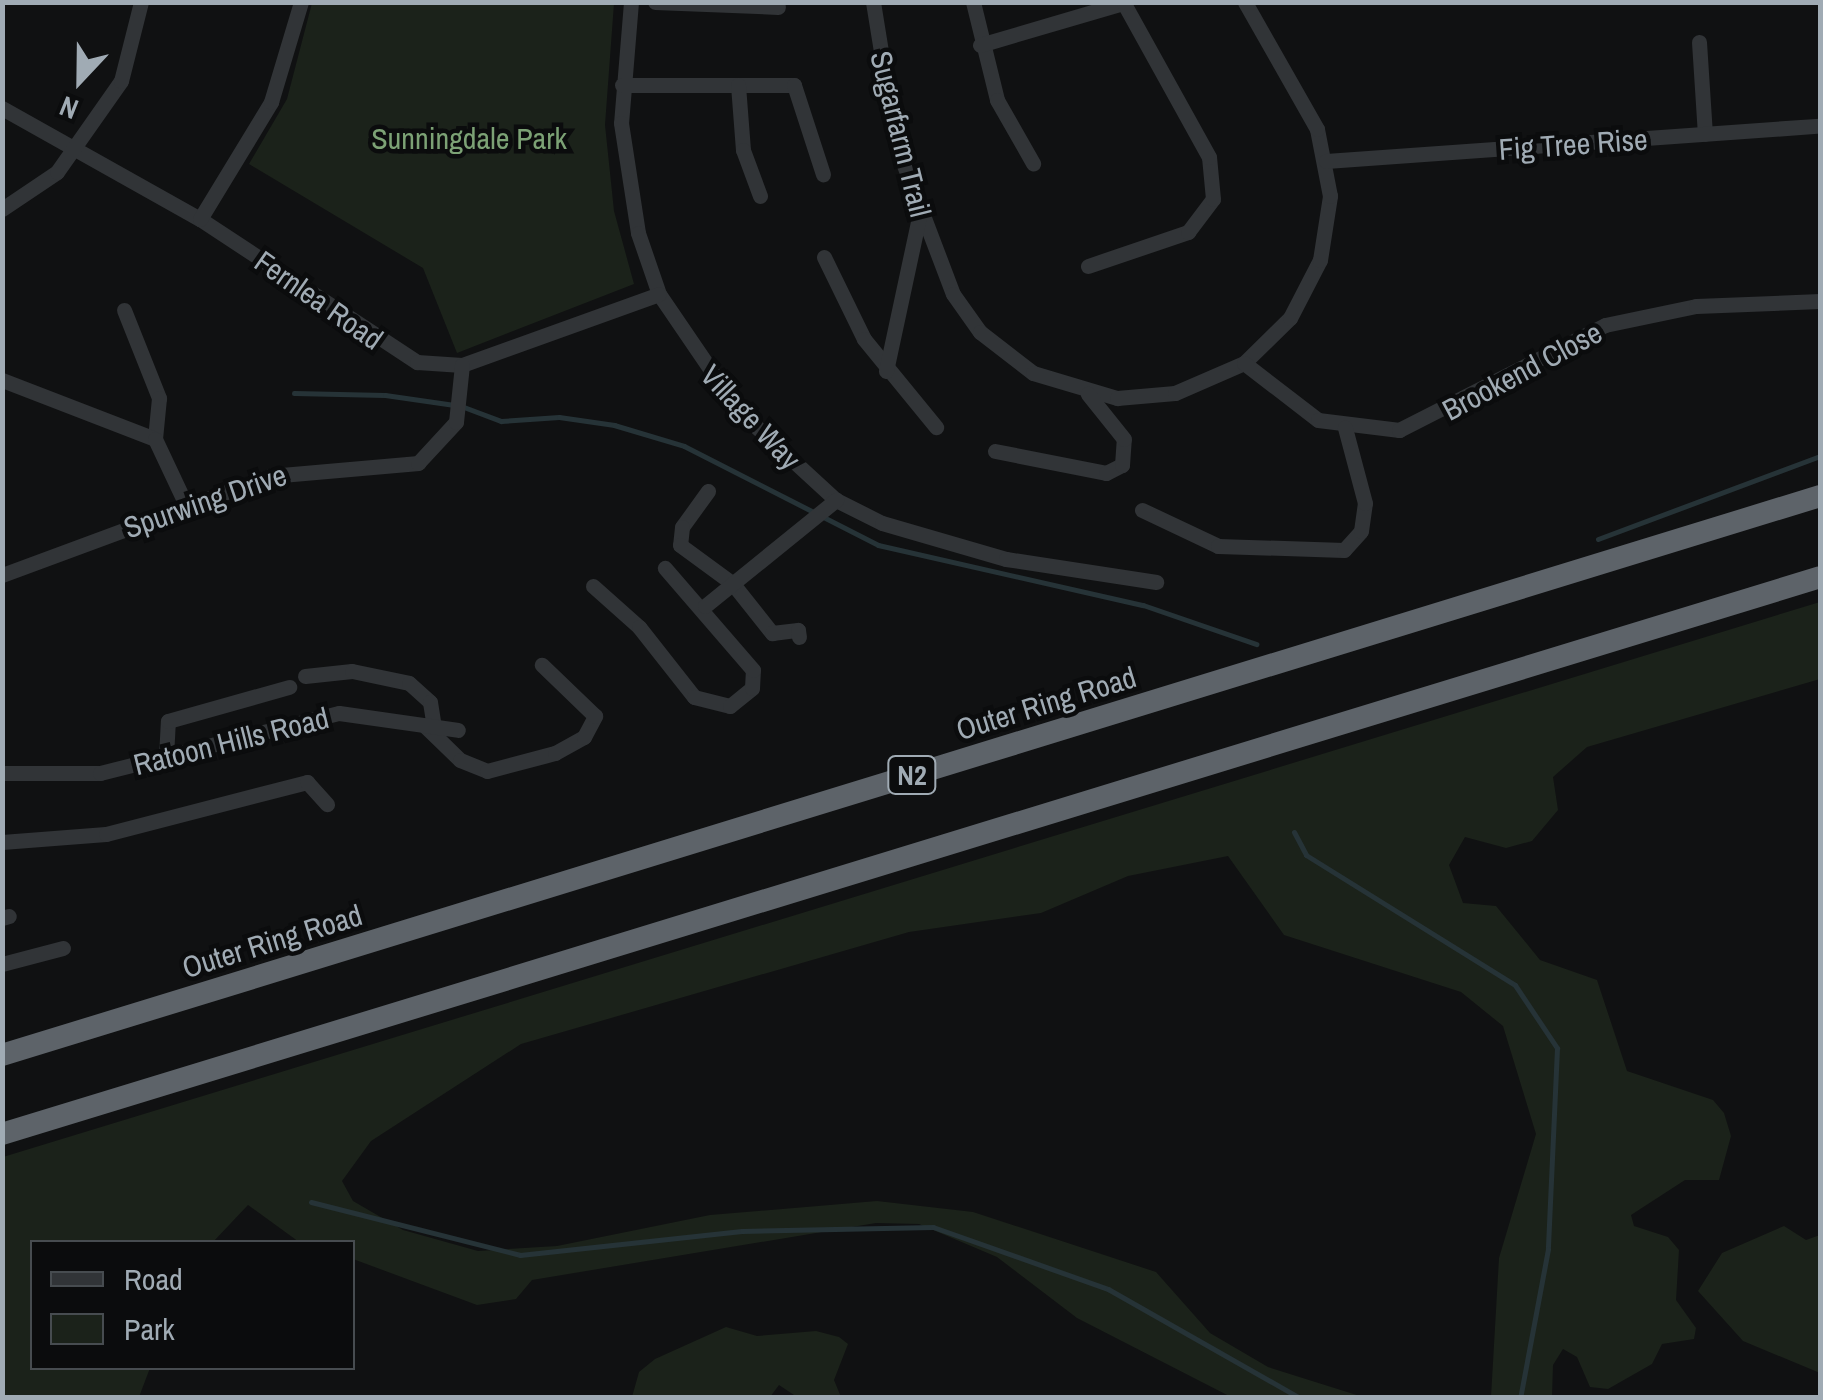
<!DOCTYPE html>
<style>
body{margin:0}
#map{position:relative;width:1823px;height:1400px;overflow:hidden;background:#101112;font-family:"Archivo Narrow",sans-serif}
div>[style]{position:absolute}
.green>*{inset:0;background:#1b221a}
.stream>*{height:5px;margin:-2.5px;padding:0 2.5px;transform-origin:2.5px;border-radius:2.5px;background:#263337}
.minor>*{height:15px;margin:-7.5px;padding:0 7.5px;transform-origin:7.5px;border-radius:7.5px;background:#313437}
.highway>*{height:22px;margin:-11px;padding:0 11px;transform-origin:11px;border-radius:11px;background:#5d6369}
span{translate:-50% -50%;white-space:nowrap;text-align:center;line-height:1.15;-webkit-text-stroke:9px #0b0c0d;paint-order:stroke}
.shield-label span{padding:2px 8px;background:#0b0c0d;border:2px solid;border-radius:8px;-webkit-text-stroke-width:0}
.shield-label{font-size:28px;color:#a0abb4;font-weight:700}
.street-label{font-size:30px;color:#a0abb4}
.park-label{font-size:30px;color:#7ca275}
.frame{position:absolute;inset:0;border:5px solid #a0abb4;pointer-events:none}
.legend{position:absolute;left:30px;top:1240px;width:325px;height:130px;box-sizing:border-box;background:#0b0c0d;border:2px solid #474c50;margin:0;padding:12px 18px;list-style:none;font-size:30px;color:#a0abb4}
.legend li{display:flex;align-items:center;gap:20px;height:50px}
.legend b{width:50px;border:2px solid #474c50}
.north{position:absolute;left:30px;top:30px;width:100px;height:100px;-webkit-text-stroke:8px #0b0c0d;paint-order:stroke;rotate:202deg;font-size:28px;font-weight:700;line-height:40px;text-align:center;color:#a0abb4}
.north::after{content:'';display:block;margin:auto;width:35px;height:45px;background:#a0abb4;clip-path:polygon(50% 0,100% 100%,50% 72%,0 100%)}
</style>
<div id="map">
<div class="green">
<div style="clip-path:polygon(312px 3px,614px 3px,605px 125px,614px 211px,634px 284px,457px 353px,423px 268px,249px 164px,287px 99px)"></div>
<div style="clip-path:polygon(1820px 602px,1820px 679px,1587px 747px,1553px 777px,1558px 810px,1532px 841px,1506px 848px,1465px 837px,1449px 865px,1463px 903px,1496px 906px,1540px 960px,1597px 980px,1627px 1071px,1713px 1100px,1724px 1113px,1731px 1136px,1719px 1180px,1685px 1180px,1631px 1215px,1634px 1226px,1668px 1237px,1679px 1250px,1676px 1300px,1696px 1328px,1694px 1339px,1662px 1344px,1652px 1364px,1608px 1389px,1590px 1387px,1577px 1357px,1563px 1349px,1553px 1365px,1552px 1397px,1491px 1397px,1499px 1258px,1536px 1134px,1503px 1026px,1461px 992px,1284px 935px,1228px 856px,1128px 876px,1041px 913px,909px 932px,521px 1044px,371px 1141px,342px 1181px,353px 1201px,403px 1230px,478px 1251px,557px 1246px,710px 1215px,877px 1201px,973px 1212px,1156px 1272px,1210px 1333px,1268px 1367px,1363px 1397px,1231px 1397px,1077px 1318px,997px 1257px,919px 1224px,876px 1223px,532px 1280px,516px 1299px,477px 1305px,353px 1259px,352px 1242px,299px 1242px,248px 1205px,213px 1242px,32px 1242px,32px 1368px,150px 1368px,139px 1397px,3px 1397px,3px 1157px)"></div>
<div style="clip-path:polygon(1784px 1226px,1806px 1240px,1820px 1235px,1820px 1373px,1743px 1341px,1698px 1291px,1722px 1253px)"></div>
<div style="clip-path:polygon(726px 1327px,757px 1336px,816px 1331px,839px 1337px,848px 1344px,834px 1380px,841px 1397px,797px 1397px,779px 1385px,770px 1397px,632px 1397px,639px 1372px,655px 1359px)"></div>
</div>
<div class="stream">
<div style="left:294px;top:393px;width:91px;rotate:1.3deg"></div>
<div style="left:385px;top:395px;width:77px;rotate:8.2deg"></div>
<div style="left:461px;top:406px;width:43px;rotate:20.6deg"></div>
<div style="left:501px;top:421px;width:58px;rotate:-3.9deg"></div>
<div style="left:559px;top:417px;width:56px;rotate:8.3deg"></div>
<div style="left:614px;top:425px;width:73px;rotate:16.7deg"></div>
<div style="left:684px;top:446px;width:218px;rotate:27deg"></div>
<div style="left:878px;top:545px;width:272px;rotate:12.8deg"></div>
<div style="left:1143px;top:605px;width:120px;rotate:19deg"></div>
<div style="left:1598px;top:539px;width:237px;rotate:-20.5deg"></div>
<div style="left:1294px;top:832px;width:26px;rotate:62deg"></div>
<div style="left:1306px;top:855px;width:246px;rotate:31.9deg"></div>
<div style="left:1515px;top:985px;width:76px;rotate:56.3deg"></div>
<div style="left:1557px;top:1048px;width:201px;rotate:92.6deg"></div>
<div style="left:1548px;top:1249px;width:152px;rotate:100.6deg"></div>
<div style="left:311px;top:1202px;width:216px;rotate:14.2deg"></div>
<div style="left:520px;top:1255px;width:223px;rotate:-6.2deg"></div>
<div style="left:742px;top:1231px;width:191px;rotate:-1.2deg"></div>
<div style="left:933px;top:1227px;width:186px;rotate:19.5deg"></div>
<div style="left:1108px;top:1289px;width:221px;rotate:29.6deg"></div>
</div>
<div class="minor">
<div style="left:631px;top:2px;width:121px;rotate:94.7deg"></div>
<div style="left:621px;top:123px;width:111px;rotate:81.2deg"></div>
<div style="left:638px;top:233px;width:65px;rotate:71deg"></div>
<div style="left:659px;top:294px;width:140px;rotate:55.7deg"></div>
<div style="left:738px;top:410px;width:133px;rotate:42.6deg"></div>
<div style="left:836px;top:500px;width:51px;rotate:26.6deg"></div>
<div style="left:882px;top:523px;width:129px;rotate:16.2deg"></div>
<div style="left:1006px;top:559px;width:152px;rotate:8.7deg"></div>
<div style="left:655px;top:2px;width:123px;rotate:2.3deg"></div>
<div style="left:873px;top:2px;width:144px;rotate:80.8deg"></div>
<div style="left:896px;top:144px;width:160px;rotate:69.2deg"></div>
<div style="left:953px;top:294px;width:47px;rotate:54.6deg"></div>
<div style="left:980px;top:332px;width:67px;rotate:37.7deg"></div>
<div style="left:1033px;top:373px;width:88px;rotate:16.6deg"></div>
<div style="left:1117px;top:398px;width:58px;rotate:-4.9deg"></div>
<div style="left:1175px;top:393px;width:75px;rotate:-23.5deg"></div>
<div style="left:1244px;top:363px;width:64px;rotate:-44.4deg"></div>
<div style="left:1290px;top:318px;width:65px;rotate:-62.7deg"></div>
<div style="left:1320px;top:260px;width:65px;rotate:-81.1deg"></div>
<div style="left:1330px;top:196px;width:68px;rotate:-101deg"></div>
<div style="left:1317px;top:129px;width:146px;rotate:-119.6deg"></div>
<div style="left:973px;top:2px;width:101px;rotate:76.2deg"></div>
<div style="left:997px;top:100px;width:73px;rotate:60.3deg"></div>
<div style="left:1699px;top:42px;width:92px;rotate:86.3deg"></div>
<div style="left:980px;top:45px;width:149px;rotate:-16.4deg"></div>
<div style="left:622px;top:85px;width:172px"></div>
<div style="left:794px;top:85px;width:94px;rotate:72deg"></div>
<div style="left:738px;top:85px;width:65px;rotate:85.6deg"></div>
<div style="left:743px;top:150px;width:49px;rotate:69.7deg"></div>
<div style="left:2px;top:108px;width:227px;rotate:29.3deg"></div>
<div style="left:200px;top:219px;width:260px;rotate:33.4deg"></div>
<div style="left:417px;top:362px;width:45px;rotate:3.8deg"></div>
<div style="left:462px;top:365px;width:209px;rotate:-19.8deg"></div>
<div style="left:1326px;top:161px;width:495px;rotate:-4.1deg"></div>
<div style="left:2px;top:209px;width:66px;rotate:-33.9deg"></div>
<div style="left:57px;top:172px;width:111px;rotate:-54.9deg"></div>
<div style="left:121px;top:81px;width:81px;rotate:-75.8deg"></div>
<div style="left:200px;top:219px;width:137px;rotate:-58.7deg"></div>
<div style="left:271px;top:102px;width:104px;rotate:-73.3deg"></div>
<div style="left:824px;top:257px;width:91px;rotate:64deg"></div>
<div style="left:864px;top:339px;width:114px;rotate:50.7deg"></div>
<div style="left:1088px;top:266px;width:106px;rotate:-18.8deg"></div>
<div style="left:1188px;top:232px;width:41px;rotate:-52.9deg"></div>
<div style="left:1213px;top:199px;width:42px;rotate:-95.4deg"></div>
<div style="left:1209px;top:157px;width:177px;rotate:-119deg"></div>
<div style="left:124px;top:310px;width:95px;rotate:68.3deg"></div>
<div style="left:159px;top:398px;width:41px;rotate:95.6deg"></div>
<div style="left:1244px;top:363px;width:93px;rotate:37.6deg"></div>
<div style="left:1318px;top:420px;width:82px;rotate:7deg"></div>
<div style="left:1399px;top:430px;width:231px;rotate:-27deg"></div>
<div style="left:1605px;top:325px;width:93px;rotate:-11.8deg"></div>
<div style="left:1696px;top:306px;width:124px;rotate:-2.3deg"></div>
<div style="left:886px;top:371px;width:157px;rotate:-77.9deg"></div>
<div style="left:2px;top:380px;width:164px;rotate:21.1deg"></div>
<div style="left:155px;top:439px;width:73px;rotate:64.8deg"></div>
<div style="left:995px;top:451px;width:113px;rotate:11.2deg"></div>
<div style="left:1106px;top:473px;width:18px;rotate:-27deg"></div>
<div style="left:1122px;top:465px;width:26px;rotate:-86deg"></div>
<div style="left:1124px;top:439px;width:58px;rotate:-128.7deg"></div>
<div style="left:708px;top:491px;width:44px;rotate:125.8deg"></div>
<div style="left:682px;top:527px;width:18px;rotate:96deg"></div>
<div style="left:680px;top:545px;width:66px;rotate:36.3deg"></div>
<div style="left:733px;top:584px;width:63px;rotate:51.5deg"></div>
<div style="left:772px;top:633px;width:26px;rotate:-7deg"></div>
<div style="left:798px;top:630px;width:7px;rotate:82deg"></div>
<div style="left:1142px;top:510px;width:84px;rotate:25.3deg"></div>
<div style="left:1218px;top:546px;width:126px;rotate:1.8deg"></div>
<div style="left:1344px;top:550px;width:25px;rotate:-48deg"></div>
<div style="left:1361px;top:531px;width:28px;rotate:-82deg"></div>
<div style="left:1365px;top:503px;width:78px;rotate:-104.9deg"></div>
<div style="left:2px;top:575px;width:286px;rotate:-20.3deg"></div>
<div style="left:270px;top:476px;width:149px;rotate:-5deg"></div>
<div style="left:418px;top:463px;width:56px;rotate:-47.2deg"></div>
<div style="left:456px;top:422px;width:57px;rotate:-84deg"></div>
<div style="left:593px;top:586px;width:62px;rotate:41.7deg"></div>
<div style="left:639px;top:627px;width:89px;rotate:51.8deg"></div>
<div style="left:694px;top:697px;width:37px;rotate:14deg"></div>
<div style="left:730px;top:706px;width:28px;rotate:-39deg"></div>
<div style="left:752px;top:688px;width:18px;rotate:-87deg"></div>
<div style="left:753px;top:670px;width:135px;rotate:-130.8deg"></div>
<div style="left:705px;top:606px;width:169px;rotate:-39deg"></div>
<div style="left:305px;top:676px;width:47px;rotate:-6.1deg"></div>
<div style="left:352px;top:671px;width:58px;rotate:11.9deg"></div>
<div style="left:409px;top:683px;width:28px;rotate:42deg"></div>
<div style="left:430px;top:702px;width:25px;rotate:81deg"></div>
<div style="left:424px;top:725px;width:50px;rotate:44.2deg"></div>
<div style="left:460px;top:760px;width:29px;rotate:22deg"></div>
<div style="left:487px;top:771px;width:70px;rotate:-14.8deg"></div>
<div style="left:555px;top:753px;width:33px;rotate:-29deg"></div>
<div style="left:584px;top:737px;width:24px;rotate:-62deg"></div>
<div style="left:595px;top:716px;width:74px;rotate:-136.1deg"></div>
<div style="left:166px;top:757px;width:36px;rotate:-87deg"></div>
<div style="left:168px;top:721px;width:126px;rotate:-15.7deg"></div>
<div style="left:2px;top:773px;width:98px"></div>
<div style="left:100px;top:773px;width:246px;rotate:-14.1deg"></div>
<div style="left:339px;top:713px;width:120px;rotate:8.1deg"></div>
<div style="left:2px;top:842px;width:104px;rotate:-4.4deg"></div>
<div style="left:106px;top:834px;width:208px;rotate:-14.5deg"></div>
<div style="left:307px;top:782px;width:30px;rotate:48deg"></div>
<div style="left:2px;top:918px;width:7px;rotate:-16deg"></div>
<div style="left:2px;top:964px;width:63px;rotate:-14.7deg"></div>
</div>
<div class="highway">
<div style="left:2px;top:1055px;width:1902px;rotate:-17.09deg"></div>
<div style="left:2px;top:1134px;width:1901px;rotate:-17.03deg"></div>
</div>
<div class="shield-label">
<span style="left:912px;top:775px">N2</span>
</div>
<div class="street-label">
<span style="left:901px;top:134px;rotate:76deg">Sugarfarm Trail</span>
<span style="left:1573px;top:144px;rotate:-4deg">Fig Tree Rise</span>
<span style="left:319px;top:300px;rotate:35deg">Fernlea Road</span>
<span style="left:1522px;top:371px;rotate:-28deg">Brookend Close</span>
<span style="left:751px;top:417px;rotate:47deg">Village Way</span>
<span style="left:205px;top:501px;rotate:-19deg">Spurwing Drive</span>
<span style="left:1046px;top:703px;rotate:-17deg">Outer Ring Road</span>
<span style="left:231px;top:741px;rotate:-14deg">Ratoon Hills Road</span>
<span style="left:272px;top:941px;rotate:-17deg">Outer Ring Road</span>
</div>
<div class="park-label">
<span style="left:469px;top:138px">Sunningdale Park</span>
</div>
<div class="frame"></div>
<ul class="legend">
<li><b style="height:12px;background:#313437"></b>Road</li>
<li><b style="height:28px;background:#1b221a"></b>Park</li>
</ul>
<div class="north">N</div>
</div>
